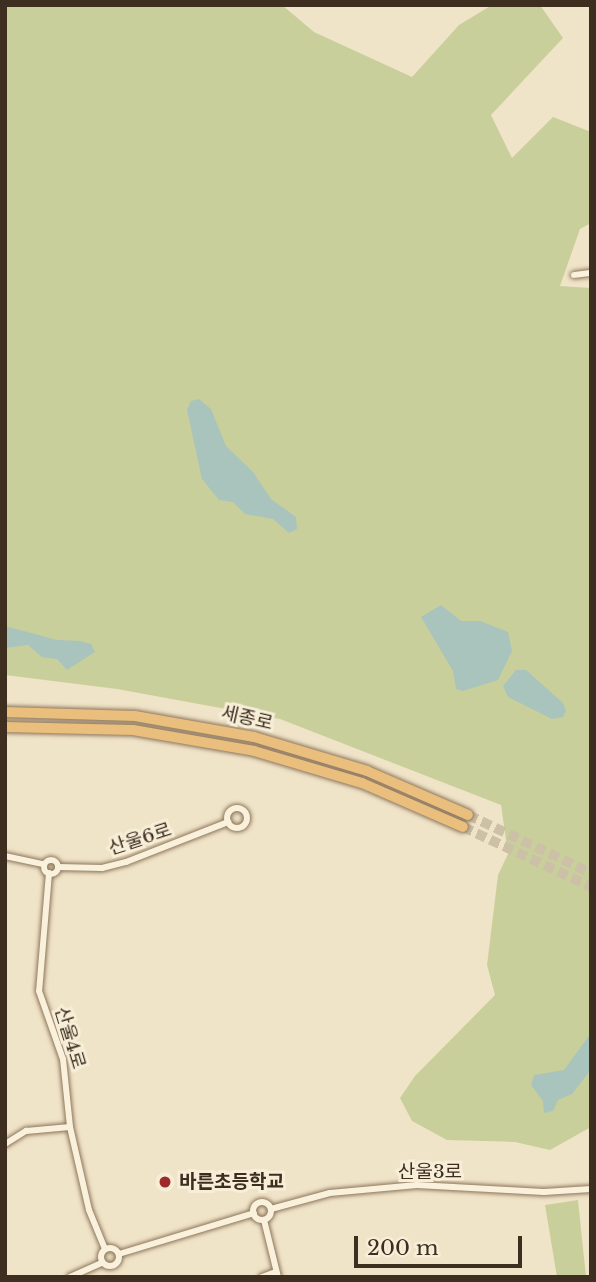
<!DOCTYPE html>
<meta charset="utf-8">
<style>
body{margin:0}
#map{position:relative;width:596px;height:1282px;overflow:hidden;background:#f0e4c8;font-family:"Libre Baskerville","Noto Sans KR",serif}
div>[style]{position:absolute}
.green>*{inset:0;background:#c9cf9b}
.water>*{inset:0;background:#a9c4bc}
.trunk-tunnel>*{height:10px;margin-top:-5px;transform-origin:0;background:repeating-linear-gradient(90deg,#ccc0a6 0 10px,transparent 0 15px)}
.roads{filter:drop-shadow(0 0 2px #8d765c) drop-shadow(0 0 2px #8d765c)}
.minor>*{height:6px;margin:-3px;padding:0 3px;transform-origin:3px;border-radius:3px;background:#faf1dc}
.minor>.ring{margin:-3px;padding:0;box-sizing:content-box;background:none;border:6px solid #faf1dc;border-radius:50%}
.trunk>*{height:10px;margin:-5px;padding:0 5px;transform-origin:5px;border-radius:5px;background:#eabe7c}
.dots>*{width:19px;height:19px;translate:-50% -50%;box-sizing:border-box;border:4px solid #f7eed8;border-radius:50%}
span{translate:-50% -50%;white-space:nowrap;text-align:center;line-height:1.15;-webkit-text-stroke:6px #f7eed8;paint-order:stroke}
.street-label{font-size:19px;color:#3d2e20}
.poi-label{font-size:19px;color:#3d2e20;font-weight:700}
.left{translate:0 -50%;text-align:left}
.frame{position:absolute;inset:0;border:7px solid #3d2e20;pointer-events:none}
.scale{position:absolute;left:354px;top:1236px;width:168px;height:32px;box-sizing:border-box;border:4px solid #3d2e20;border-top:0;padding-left:9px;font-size:21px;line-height:24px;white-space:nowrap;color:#3d2e20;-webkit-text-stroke:5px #f7eed8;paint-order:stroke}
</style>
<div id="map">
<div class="green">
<div style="clip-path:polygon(5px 5px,282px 5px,314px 32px,412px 77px,459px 25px,492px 5px,540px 5px,563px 38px,491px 115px,512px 158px,553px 117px,591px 132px,591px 223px,580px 229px,560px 286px,591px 288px,591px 1127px,550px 1150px,515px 1142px,447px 1140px,412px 1121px,400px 1098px,415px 1076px,495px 995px,487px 965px,498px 875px,508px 854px,501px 805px,280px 719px,117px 689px,5px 675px)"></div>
<div style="clip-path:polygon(578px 1200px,586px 1277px,557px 1277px,545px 1205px)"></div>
</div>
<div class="water">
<div style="clip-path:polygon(199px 399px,211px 409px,226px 446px,253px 472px,271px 499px,296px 517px,297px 529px,289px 533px,273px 519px,245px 514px,233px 502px,219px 500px,202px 479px,187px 410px,191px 401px)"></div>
<div style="clip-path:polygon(441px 605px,461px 621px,480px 621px,508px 632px,512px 651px,498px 680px,463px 691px,456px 689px,453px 671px,421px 617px)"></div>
<div style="clip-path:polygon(5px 626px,57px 640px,80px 641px,91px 644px,95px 652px,67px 670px,57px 659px,42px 657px,28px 645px,5px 648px)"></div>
<div style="clip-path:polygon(516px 670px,526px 670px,563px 703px,566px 711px,563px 717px,552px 719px,508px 697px,503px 686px)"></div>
<div style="clip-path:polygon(591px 1033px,589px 1072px,572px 1094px,558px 1100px,553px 1111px,544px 1113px,543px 1101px,531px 1085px,534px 1075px,564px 1070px)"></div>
</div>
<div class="trunk-tunnel">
<div style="left:468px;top:815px;width:136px;rotate:25.2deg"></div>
<div style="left:463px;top:827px;width:141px;rotate:25.1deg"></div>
</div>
<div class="roads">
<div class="minor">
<div style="left:574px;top:275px;width:17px;rotate:-7deg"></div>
<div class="ring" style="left:227px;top:808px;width:14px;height:14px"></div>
<div style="left:5px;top:856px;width:40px;rotate:12deg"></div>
<div class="ring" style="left:44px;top:860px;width:8px;height:8px"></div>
<div style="left:58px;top:867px;width:44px;rotate:1.3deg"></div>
<div style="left:102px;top:868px;width:25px;rotate:-14deg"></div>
<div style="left:126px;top:862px;width:110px;rotate:-21.4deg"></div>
<div style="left:49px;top:873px;width:118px;rotate:94.8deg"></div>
<div style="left:39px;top:991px;width:72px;rotate:70.6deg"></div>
<div style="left:63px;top:1059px;width:68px;rotate:84.1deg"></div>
<div style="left:70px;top:1127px;width:85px;rotate:77.1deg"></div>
<div style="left:89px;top:1210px;width:42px;rotate:67.7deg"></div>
<div style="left:5px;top:1144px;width:25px;rotate:-32deg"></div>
<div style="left:26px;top:1131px;width:44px;rotate:-5.2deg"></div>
<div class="ring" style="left:253px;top:1202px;width:12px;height:12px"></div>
<div style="left:271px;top:1209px;width:61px;rotate:-15.2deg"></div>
<div style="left:330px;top:1193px;width:87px;rotate:-5.3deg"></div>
<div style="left:417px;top:1185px;width:127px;rotate:3.2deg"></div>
<div style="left:544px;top:1192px;width:47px;rotate:-3.7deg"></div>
<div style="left:264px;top:1220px;width:59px;rotate:76.2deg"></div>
<div class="ring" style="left:101px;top:1248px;width:12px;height:12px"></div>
<div style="left:119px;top:1254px;width:141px;rotate:-16.9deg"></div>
<div style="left:70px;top:1277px;width:35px;rotate:-24deg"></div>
<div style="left:262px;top:1277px;width:15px;rotate:-20deg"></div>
</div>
<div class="trunk">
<div style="left:5px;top:712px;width:130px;rotate:1.8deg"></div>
<div style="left:135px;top:716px;width:121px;rotate:10deg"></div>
<div style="left:254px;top:737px;width:118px;rotate:16.7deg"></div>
<div style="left:367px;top:771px;width:110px;rotate:23.5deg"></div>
<div style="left:5px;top:727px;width:128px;rotate:1.3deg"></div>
<div style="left:133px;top:730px;width:123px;rotate:9.8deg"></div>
<div style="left:254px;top:751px;width:113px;rotate:16.5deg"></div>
<div style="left:362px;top:783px;width:110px;rotate:23.5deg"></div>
</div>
</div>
<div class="dots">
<div style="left:165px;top:1182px;background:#9e2a2b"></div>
</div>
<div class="street-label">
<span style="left:247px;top:718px;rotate:13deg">세종로</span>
<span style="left:140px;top:839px;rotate:-18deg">산울6로</span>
<span style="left:70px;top:1038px;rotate:73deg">산울4로</span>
<span style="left:430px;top:1172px">산울3로</span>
</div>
<div class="poi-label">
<span class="left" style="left:179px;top:1182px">바른초등학교</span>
</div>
<div class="frame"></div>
<div class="scale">200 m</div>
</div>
